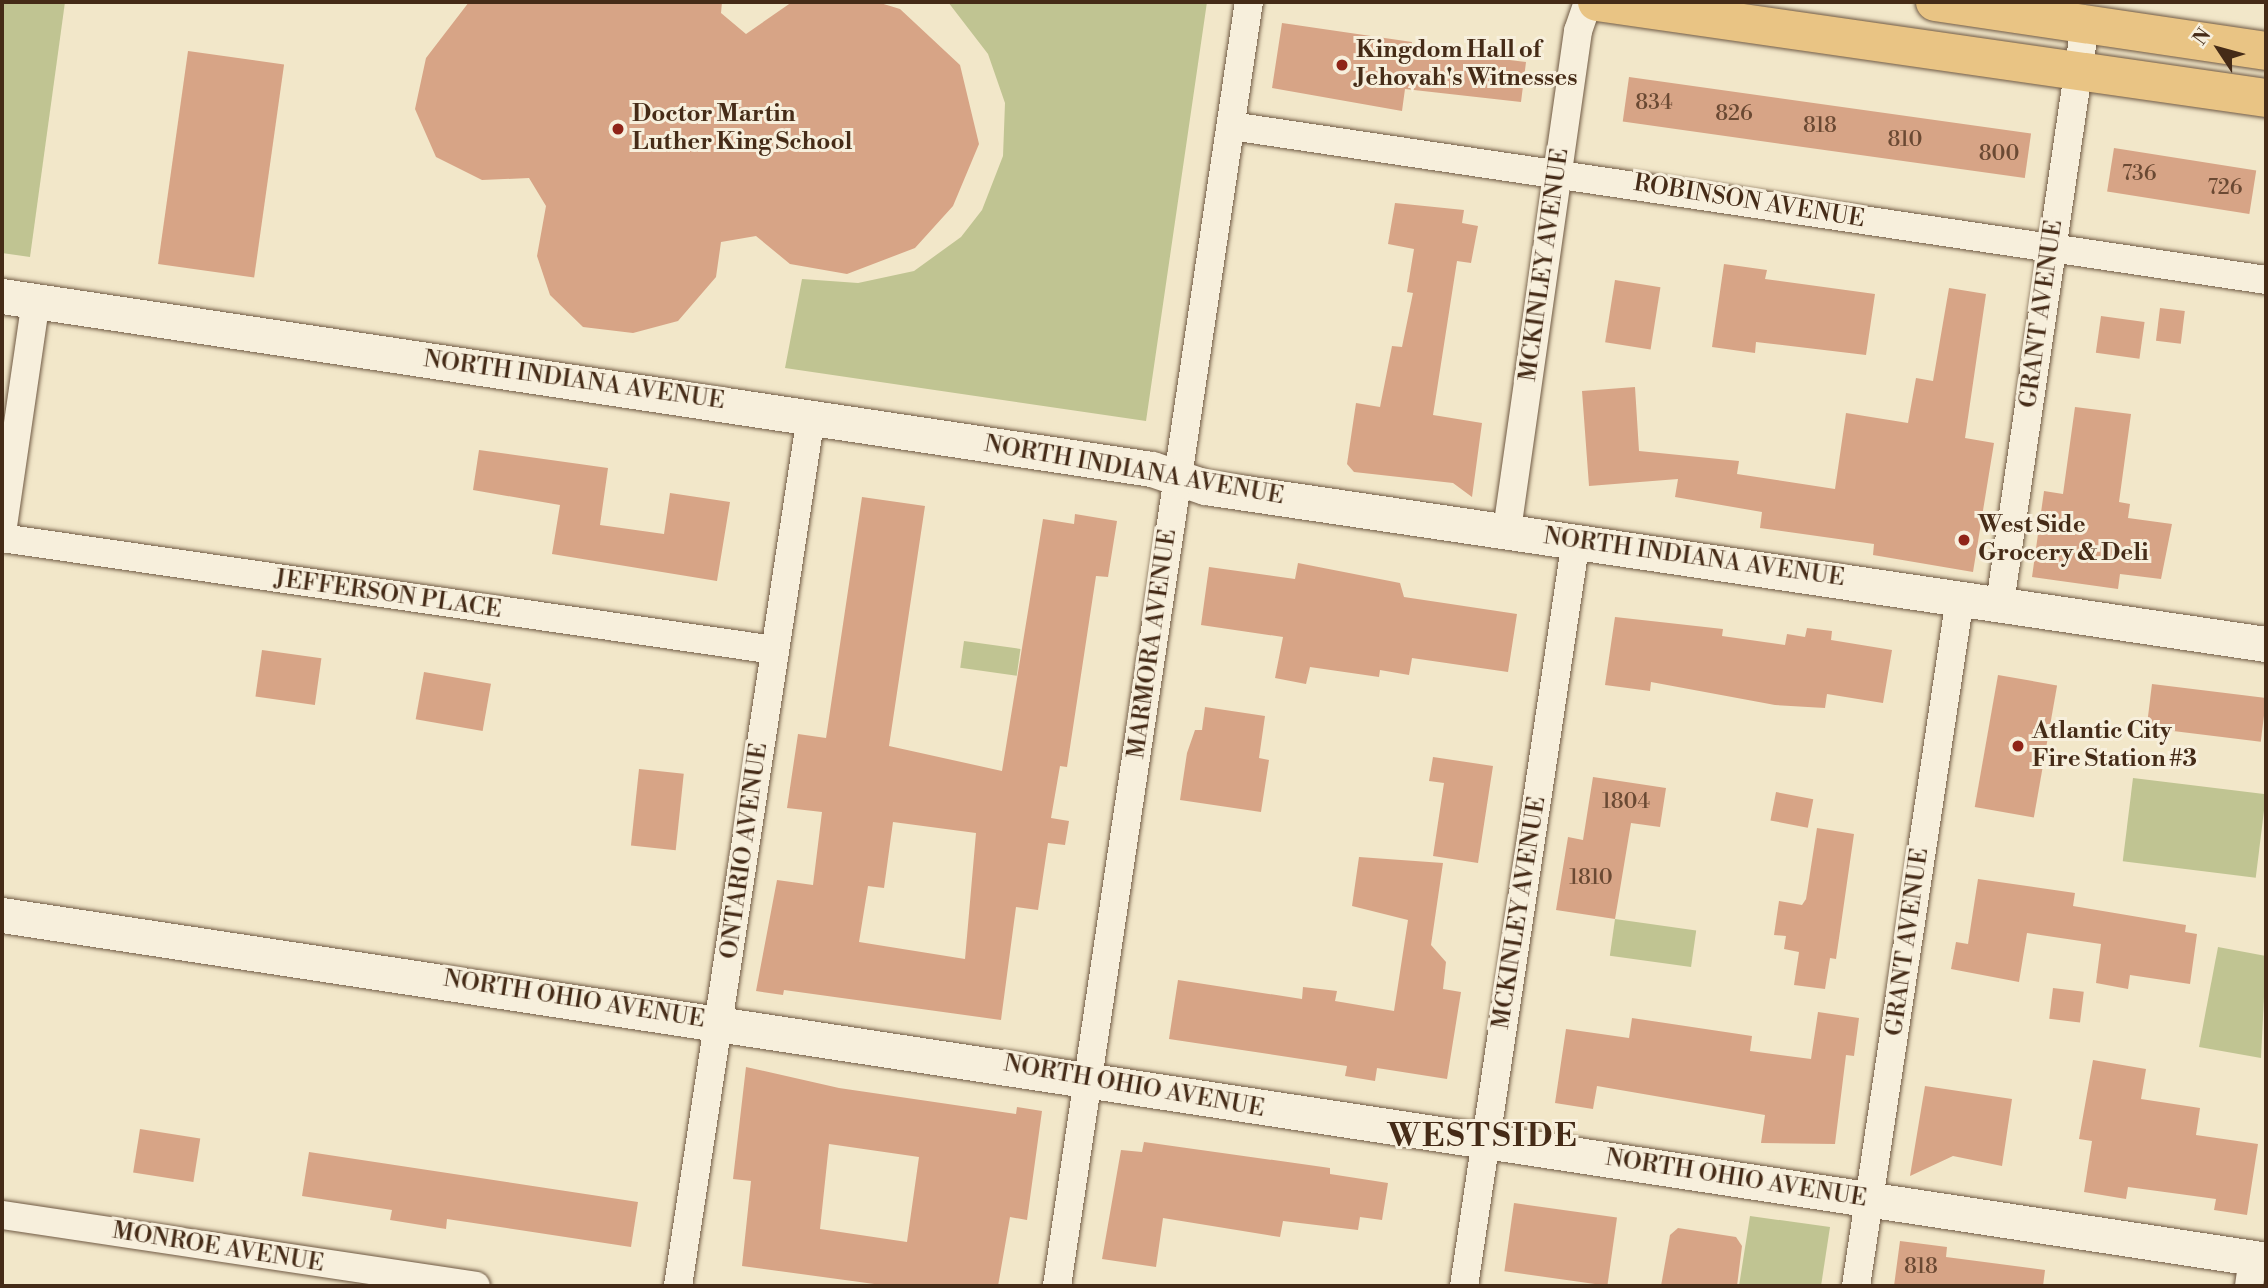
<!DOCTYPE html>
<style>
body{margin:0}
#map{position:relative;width:2268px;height:1288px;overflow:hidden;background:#f2e7c9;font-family:"Libre Bodoni",serif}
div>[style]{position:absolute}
.green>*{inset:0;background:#c0c492;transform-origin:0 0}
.building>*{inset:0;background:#d7a486;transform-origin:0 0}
.roads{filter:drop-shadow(0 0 2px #705a44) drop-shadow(0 0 2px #705a44)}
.minor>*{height:28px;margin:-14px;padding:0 14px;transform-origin:14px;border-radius:14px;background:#f7efdc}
.tertiary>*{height:35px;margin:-17.5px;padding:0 17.5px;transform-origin:17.5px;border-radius:17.5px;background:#f7efdc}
.primary>*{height:38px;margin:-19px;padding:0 19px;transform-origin:19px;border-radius:19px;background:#e9c484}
.dots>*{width:19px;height:19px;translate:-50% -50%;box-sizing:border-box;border:4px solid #f7efdc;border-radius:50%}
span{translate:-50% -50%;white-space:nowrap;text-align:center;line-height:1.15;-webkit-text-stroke:6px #f7efdc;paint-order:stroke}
.number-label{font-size:21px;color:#6a4933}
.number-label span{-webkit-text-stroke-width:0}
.poi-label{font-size:24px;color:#452b17;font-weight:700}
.left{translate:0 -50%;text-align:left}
.street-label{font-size:24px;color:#452b17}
.district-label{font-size:32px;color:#452b17;font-weight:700;letter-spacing:2px}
.frame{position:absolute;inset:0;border:4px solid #452b17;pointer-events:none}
.north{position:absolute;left:2184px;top:14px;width:70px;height:70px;-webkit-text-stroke:5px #f7efdc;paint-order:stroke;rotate:306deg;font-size:19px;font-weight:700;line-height:28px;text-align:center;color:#452b17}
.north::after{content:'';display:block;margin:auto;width:24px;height:32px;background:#452b17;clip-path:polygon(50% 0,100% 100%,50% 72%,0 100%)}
</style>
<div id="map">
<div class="green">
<div style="clip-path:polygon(2px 2px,65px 2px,30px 257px,2px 253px)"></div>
<div style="clip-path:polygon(948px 2px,1207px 2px,1146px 421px,785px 368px,802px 279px,858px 283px,914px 271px,961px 237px,982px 210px,1003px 156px,1005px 103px,988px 54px)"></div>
<div style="left:964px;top:641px;width:57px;height:27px;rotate:8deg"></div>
<div style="left:2133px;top:778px;width:134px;height:84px;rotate:7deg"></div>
<div style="left:1615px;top:919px;width:82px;height:37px;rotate:8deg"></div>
<div style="clip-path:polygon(2218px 947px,2266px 956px,2261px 1058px,2199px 1047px)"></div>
<div style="clip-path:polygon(1750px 1216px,1830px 1227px,1821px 1286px,1739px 1286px)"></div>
</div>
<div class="building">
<div style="clip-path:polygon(469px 2px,722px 2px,721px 13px,746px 34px,792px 2px,877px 2px,900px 9px,960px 65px,979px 144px,953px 206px,915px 248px,847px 274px,790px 264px,756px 236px,721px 242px,716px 277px,678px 321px,633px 333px,583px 327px,550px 295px,537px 256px,546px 206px,529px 178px,482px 180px,436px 157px,415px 109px,426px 58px)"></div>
<div style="clip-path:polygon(1282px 23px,1412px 42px,1411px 48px,1526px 62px,1521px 102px,1405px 89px,1402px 111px,1272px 88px)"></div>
<div style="left:188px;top:51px;width:97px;height:215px;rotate:8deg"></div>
<div style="left:1629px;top:77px;width:406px;height:45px;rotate:8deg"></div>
<div style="left:2114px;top:148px;width:144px;height:44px;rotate:9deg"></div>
<div style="clip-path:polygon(1395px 203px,1464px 210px,1462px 223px,1478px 226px,1471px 263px,1457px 261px,1433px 415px,1482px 423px,1472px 497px,1453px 483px,1354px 472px,1347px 464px,1356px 403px,1380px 407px,1392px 346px,1402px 347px,1413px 293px,1407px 292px,1414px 249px,1388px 244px)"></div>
<div style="clip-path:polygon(1724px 264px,1767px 270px,1765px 279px,1875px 294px,1866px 355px,1756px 342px,1755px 353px,1712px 347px)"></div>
<div style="left:1615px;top:280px;width:46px;height:63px;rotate:9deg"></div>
<div style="clip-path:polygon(1949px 288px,1986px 294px,1965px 438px,1994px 443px,1973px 572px,1873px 555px,1874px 544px,1760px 528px,1762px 512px,1675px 497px,1678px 479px,1589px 486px,1582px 391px,1635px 387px,1639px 451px,1739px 461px,1737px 474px,1835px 489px,1846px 413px,1908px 423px,1916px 378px,1933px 381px)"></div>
<div style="left:2160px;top:308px;width:25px;height:33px;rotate:7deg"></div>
<div style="left:2101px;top:316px;width:44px;height:37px;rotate:8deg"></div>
<div style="clip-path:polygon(2075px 407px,2131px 414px,2119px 502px,2130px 504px,2128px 518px,2172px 524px,2161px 579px,2120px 574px,2118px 589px,2032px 577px,2044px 491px,2063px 494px)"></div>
<div style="clip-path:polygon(479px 450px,608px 468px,600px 525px,664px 534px,670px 493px,730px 502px,717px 581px,552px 554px,560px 505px,473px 490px)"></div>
<div style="clip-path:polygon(evenodd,862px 497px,925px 506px,889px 746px,1002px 771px,1043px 519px,1074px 524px,1075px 514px,1117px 521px,1108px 577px,1096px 576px,1067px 767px,1060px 766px,1051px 818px,1069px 821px,1065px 845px,1048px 843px,1038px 910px,1016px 907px,1001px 1020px,784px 990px,783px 995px,756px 991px,777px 880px,813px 885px,822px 812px,787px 808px,798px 734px,826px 738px,862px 497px,893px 822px,976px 833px,965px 959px,859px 942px,868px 886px,884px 888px,893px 822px)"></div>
<div style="clip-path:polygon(1298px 563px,1400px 583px,1404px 597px,1517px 614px,1508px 672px,1412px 658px,1409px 675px,1380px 670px,1379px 677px,1310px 667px,1306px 684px,1275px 678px,1283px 637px,1201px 625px,1209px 567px,1295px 579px)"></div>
<div style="clip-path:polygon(1615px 617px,1723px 629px,1722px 636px,1785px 645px,1787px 634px,1805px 637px,1807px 628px,1832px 631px,1831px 640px,1892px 650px,1883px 703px,1827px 694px,1825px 708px,1775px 705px,1651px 682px,1650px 691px,1605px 685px)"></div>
<div style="left:262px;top:650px;width:60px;height:47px;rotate:8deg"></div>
<div style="left:424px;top:672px;width:68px;height:48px;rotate:10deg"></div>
<div style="left:1998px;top:675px;width:60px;height:134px;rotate:10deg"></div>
<div style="left:2152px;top:684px;width:115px;height:44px;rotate:7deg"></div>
<div style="clip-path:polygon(1205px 707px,1265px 716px,1259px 758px,1269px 760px,1261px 812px,1180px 800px,1187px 753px,1195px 730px,1202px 730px)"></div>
<div style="clip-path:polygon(1433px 757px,1493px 766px,1478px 863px,1433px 856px,1444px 783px,1429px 781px)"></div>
<div style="left:639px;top:769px;width:45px;height:77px;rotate:6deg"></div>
<div style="clip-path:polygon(1593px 777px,1666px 788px,1660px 827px,1631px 823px,1615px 919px,1556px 910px,1568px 837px,1583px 840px)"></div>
<div style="left:1776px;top:792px;width:38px;height:29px;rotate:11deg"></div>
<div style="clip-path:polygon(1817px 828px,1854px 834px,1836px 959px,1830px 958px,1825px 989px,1794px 985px,1799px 952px,1784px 949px,1786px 936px,1774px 935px,1779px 901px,1802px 905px,1806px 899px)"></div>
<div style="clip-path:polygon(1359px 857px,1443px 863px,1431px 945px,1446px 962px,1443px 989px,1461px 992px,1447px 1079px,1377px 1068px,1375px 1081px,1345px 1076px,1347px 1066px,1169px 1039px,1178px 980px,1302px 999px,1303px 987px,1337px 991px,1335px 1001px,1394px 1011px,1408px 920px,1352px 906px)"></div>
<div style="clip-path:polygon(1978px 879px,2075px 893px,2073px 906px,2186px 925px,2185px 932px,2197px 934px,2190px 984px,2130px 975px,2128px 989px,2096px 983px,2101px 944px,2027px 933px,2019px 982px,1951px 969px,1956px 942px,1968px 944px)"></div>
<div style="left:2053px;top:988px;width:31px;height:31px;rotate:7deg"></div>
<div style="clip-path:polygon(1818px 1012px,1859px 1018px,1854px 1056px,1846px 1055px,1835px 1144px,1761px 1143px,1765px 1115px,1597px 1086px,1593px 1109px,1555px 1103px,1566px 1029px,1629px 1038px,1632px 1018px,1752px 1036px,1750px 1051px,1811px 1059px)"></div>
<div style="clip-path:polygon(2093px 1060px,2146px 1069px,2141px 1099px,2200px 1108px,2196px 1135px,2258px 1144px,2247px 1215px,2214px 1210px,2216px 1199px,2128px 1187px,2126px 1199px,2084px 1192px,2092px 1141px,2079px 1139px)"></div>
<div style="clip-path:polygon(evenodd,746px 1067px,839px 1088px,1016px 1114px,1017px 1107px,1042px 1111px,1027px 1220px,1010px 1217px,998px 1286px,889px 1286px,742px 1266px,751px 1181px,733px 1179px,746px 1067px,829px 1144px,919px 1157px,907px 1242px,820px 1229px,829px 1144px)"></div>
<div style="clip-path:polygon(1925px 1086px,2012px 1099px,2002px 1166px,1953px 1156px,1910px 1176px)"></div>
<div style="left:140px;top:1129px;width:61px;height:44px;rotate:9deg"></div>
<div style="clip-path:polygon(1144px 1142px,1330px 1168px,1330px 1174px,1388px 1183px,1382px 1220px,1360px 1217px,1358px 1230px,1283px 1221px,1280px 1237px,1163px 1218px,1156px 1267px,1102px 1259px,1121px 1150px,1142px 1152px)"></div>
<div style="clip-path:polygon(309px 1152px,638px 1202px,631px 1247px,447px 1219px,446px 1229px,390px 1220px,392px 1210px,302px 1196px)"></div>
<div style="left:1514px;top:1203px;width:104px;height:69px;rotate:8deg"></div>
<div style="clip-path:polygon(1678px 1228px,1736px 1237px,1742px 1246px,1737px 1286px,1661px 1286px,1670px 1235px)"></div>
<div style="clip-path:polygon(1900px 1241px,1947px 1247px,1946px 1257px,2045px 1270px,2043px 1286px,1894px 1286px)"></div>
</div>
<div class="roads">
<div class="minor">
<div style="left:1231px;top:126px;width:1046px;rotate:8.46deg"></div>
<div style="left:1507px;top:530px;width:504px;rotate:-81.9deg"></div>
<div style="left:1578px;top:31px;width:31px;rotate:-71deg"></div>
<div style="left:2px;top:533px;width:234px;rotate:-81.7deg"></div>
<div style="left:2px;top:538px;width:780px;rotate:8.25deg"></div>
<div style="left:2000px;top:603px;width:584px;rotate:-81.63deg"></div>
<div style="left:2px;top:1215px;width:479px;rotate:8.5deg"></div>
<div style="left:678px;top:1286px;width:880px;rotate:-81.31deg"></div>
<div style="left:1057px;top:1286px;width:1298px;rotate:-81.5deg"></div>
<div style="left:1464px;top:1286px;width:754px;rotate:-81.46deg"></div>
<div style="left:1856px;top:1286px;width:696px;rotate:-81.4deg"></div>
<div style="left:2249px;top:1286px;width:27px;rotate:-82deg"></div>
</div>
<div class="tertiary">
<div style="left:2px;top:296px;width:1163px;rotate:8.56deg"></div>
<div style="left:1152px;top:469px;width:56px;rotate:18.8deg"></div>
<div style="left:1205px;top:487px;width:1073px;rotate:8.42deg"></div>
<div style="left:2px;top:915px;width:2290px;rotate:8.66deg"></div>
</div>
<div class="primary">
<div style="left:1597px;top:2px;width:676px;rotate:8.17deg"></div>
<div style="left:1935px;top:2px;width:335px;rotate:8.4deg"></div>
</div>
</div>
<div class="dots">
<div style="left:1342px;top:65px;background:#8f2418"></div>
<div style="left:618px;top:129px;background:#8f2418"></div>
<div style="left:1964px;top:540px;background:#8f2418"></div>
<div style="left:2018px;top:746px;background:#8f2418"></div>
</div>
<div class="number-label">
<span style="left:1654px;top:103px">834</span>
<span style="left:1734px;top:114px">826</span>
<span style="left:1820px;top:126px">818</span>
<span style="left:1905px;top:140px">810</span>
<span style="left:1999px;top:154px">800</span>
<span style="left:2139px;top:174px">736</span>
<span style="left:2225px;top:188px">726</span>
<span style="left:1626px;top:802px">1804</span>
<span style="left:1591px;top:878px">1810</span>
<span style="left:1921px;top:1267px">818</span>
</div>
<div class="poi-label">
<span class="left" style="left:1356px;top:65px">Kingdom Hall of<br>Jehovah's Witnesses</span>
<span class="left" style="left:632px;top:129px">Doctor Martin<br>Luther King School</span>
<span class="left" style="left:1978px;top:540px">West Side<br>Grocery &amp; Deli</span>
<span class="left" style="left:2032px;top:746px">Atlantic City<br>Fire Station #3</span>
</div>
<div class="street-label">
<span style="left:1749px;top:202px;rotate:9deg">ROBINSON AVENUE</span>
<span style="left:1545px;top:265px;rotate:-82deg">MCKINLEY AVENUE</span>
<span style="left:2042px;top:314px;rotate:-82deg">GRANT AVENUE</span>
<span style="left:574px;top:381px;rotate:8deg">NORTH INDIANA AVENUE</span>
<span style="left:1134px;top:471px;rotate:10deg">NORTH INDIANA AVENUE</span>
<span style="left:1694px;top:558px;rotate:8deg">NORTH INDIANA AVENUE</span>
<span style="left:388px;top:595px;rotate:8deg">JEFFERSON PLACE</span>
<span style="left:1153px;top:644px;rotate:-82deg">MARMORA AVENUE</span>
<span style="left:745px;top:851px;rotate:-82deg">ONTARIO AVENUE</span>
<span style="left:1520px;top:913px;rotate:-81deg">MCKINLEY AVENUE</span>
<span style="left:1908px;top:942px;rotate:-82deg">GRANT AVENUE</span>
<span style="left:574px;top:1000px;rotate:9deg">NORTH OHIO AVENUE</span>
<span style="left:1134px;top:1087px;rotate:10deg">NORTH OHIO AVENUE</span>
<span style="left:1736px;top:1179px;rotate:9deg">NORTH OHIO AVENUE</span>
<span style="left:218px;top:1248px;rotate:9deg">MONROE AVENUE</span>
</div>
<div class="district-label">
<span style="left:1483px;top:1136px">WESTSIDE</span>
</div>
<div class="frame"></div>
<div class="north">N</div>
</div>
